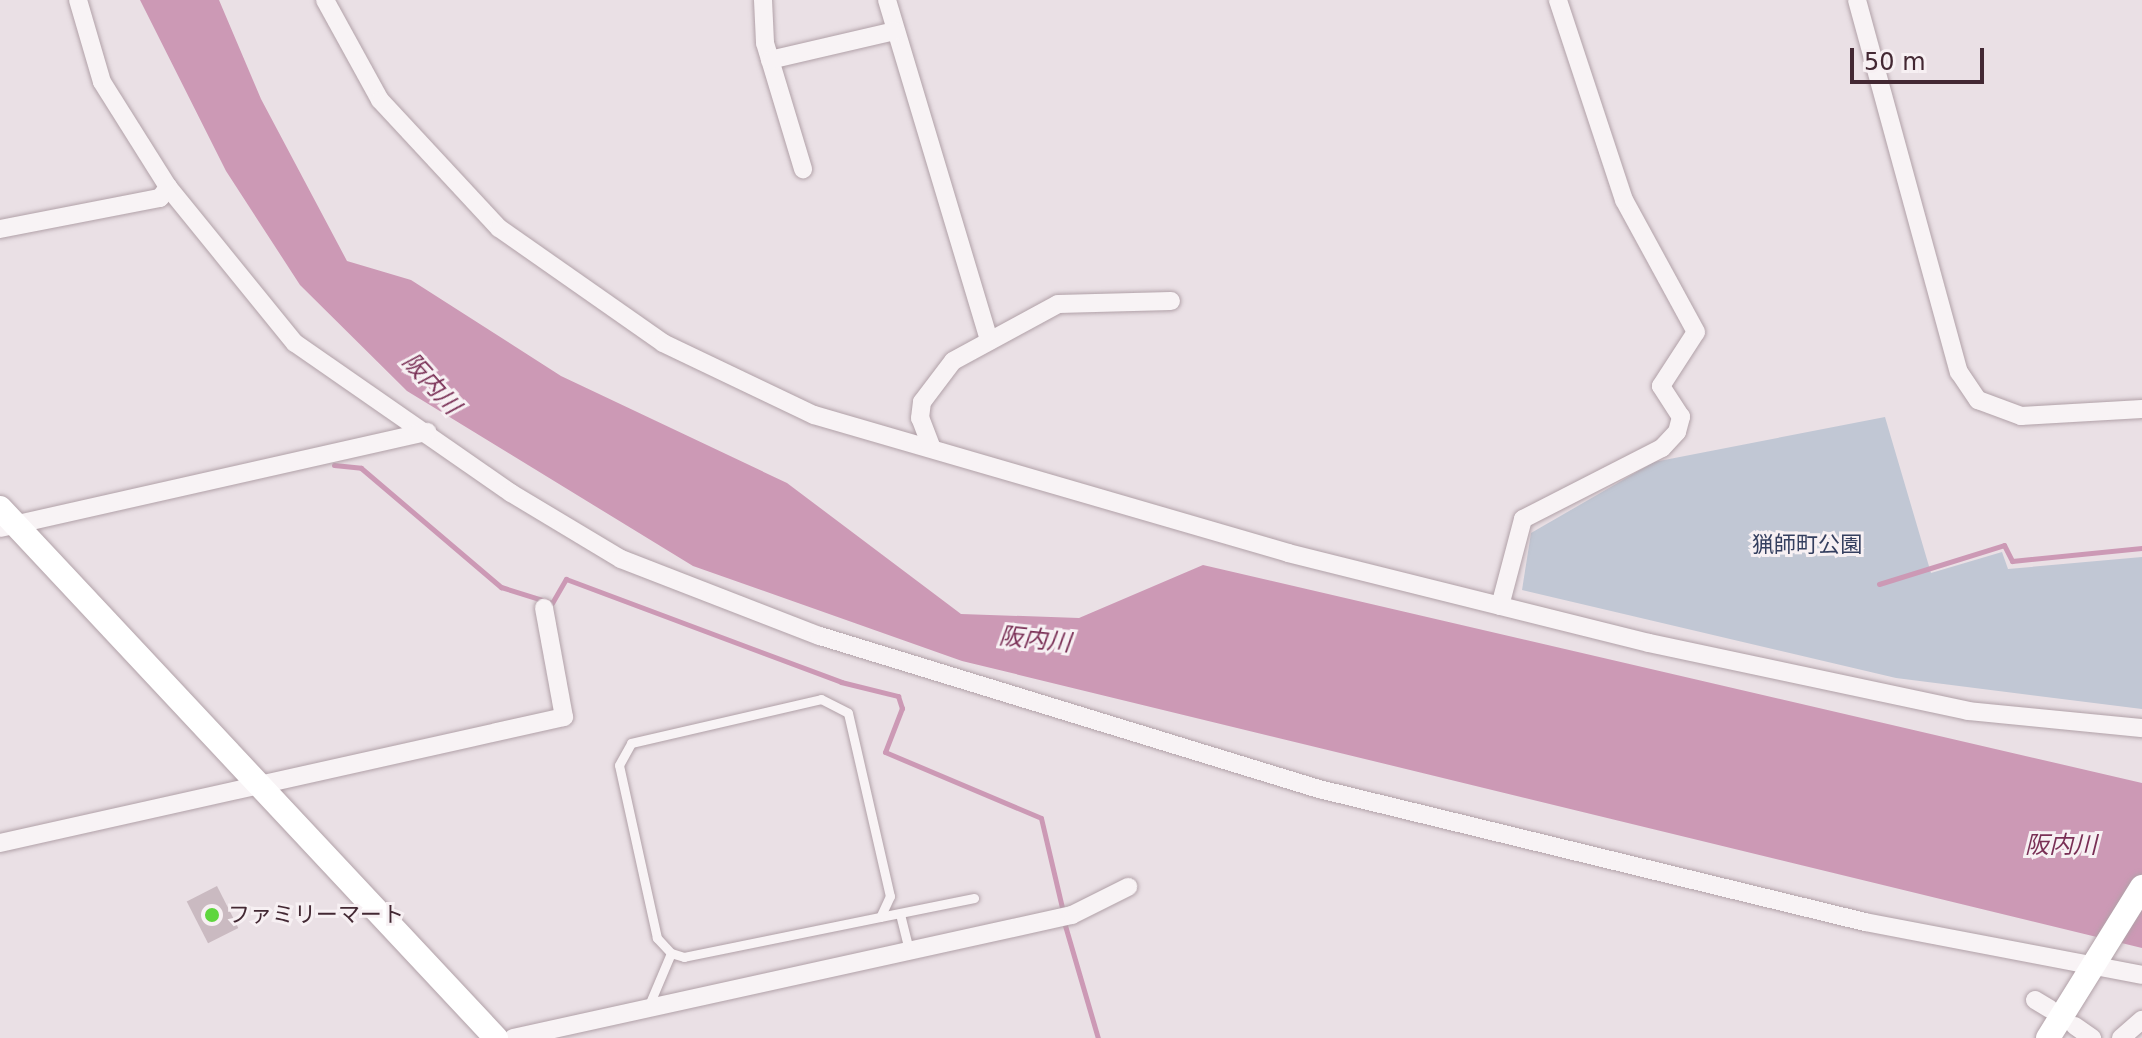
<!DOCTYPE html>
<meta charset="utf-8">
<style>
body{margin:0}
#map{position:relative;width:2142px;height:1038px;overflow:hidden;background:#eae0e5;font-family:"DejaVu Sans","Noto Sans JP",sans-serif}
div>[style]{position:absolute}
.green>*{inset:0;background:#c1c7d4}
.water>*{inset:0;background:#cc99b5}
.stream>*{height:5px;margin:-2.5px;padding:0 2.5px;transform-origin:2.5px;border-radius:2.5px;background:#cc99b5}
.building>*{inset:0;background:#cabac1;transform-origin:0 0}
.roads{filter:drop-shadow(0 0 2px #b1a1a8) drop-shadow(0 0 2px #b1a1a8)}
.lane>*{height:9px;margin:-4.5px;padding:0 4.5px;transform-origin:4.5px;border-radius:4.5px;background:#f8f3f5}
.street>*{height:18px;margin:-9px;padding:0 9px;transform-origin:9px;border-radius:9px;background:#f8f3f5}
.secondary>*{height:24px;margin:-12px;padding:0 12px;transform-origin:12px;border-radius:12px;background:#fff}
.dots>*{width:22px;height:22px;translate:-50% -50%;box-sizing:border-box;border:4px solid #f7f0f3;border-radius:50%}
span{translate:-50% -50%;white-space:nowrap;text-align:center;line-height:1.15;-webkit-text-stroke:6px #f7f0f3;paint-order:stroke}
.park-label{font-size:22px;color:#343f5f}
.poi-label{font-size:22px;color:#432833}
.left{translate:0 -50%;text-align:left}
.water-label{font-size:24px;color:#792f55;font-style:italic}
.scale{position:absolute;left:1850px;top:48px;width:134px;height:36px;box-sizing:border-box;border:4px solid #432833;border-top:0;padding-left:10px;font-size:24px;line-height:28px;white-space:nowrap;color:#432833;-webkit-text-stroke:6px #f7f0f3;paint-order:stroke}
</style>
<div id="map">
<div class="green">
<div style="clip-path:polygon(1885px 417px,1931px 573px,2002px 552px,2008px 569px,2142px 557px,2142px 709px,1896px 678px,1522px 590px,1531px 533px,1654px 462px)"></div>
</div>
<div class="water">
<div style="clip-path:polygon(140px 0,219px 0,261px 99px,347px 261px,411px 280px,561px 376px,787px 483px,961px 614px,1079px 618px,1203px 565px,2142px 783px,2142px 948px,962px 661px,693px 566px,407px 391px,300px 285px,226px 171px)"></div>
</div>
<div class="stream">
<div style="left:334px;top:465px;width:27px;rotate:6deg"></div>
<div style="left:361px;top:468px;width:184px;rotate:40.4deg"></div>
<div style="left:501px;top:587px;width:53px;rotate:17.4deg"></div>
<div style="left:552px;top:603px;width:28px;rotate:-60deg"></div>
<div style="left:566px;top:579px;width:294px;rotate:20.5deg"></div>
<div style="left:841px;top:682px;width:59px;rotate:13.8deg"></div>
<div style="left:898px;top:696px;width:13px;rotate:72deg"></div>
<div style="left:902px;top:708px;width:47px;rotate:111.1deg"></div>
<div style="left:885px;top:752px;width:169px;rotate:22.9deg"></div>
<div style="left:1041px;top:818px;width:97px;rotate:76.8deg"></div>
<div style="left:1879px;top:584px;width:131px;rotate:-17.3deg"></div>
<div style="left:2004px;top:545px;width:18px;rotate:63deg"></div>
<div style="left:2012px;top:561px;width:131px;rotate:-5.7deg"></div>
<div style="left:1064px;top:922px;width:121px;rotate:73.7deg"></div>
</div>
<div class="building">
<div style="left:217px;top:886px;width:47px;height:34px;rotate:63deg"></div>
</div>
<div class="roads">
<div class="lane">
<div style="left:900px;top:914px;width:37px;rotate:76deg"></div>
<div style="left:880px;top:917px;width:96px;rotate:-11.4deg"></div>
<div style="left:649px;top:1005px;width:56px;rotate:-67.1deg"></div>
<div style="left:671px;top:953px;width:21px;rotate:-133deg"></div>
<div style="left:657px;top:938px;width:177px;rotate:-102.4deg"></div>
<div style="left:619px;top:765px;width:25px;rotate:-61deg"></div>
<div style="left:631px;top:743px;width:195px;rotate:-13deg"></div>
<div style="left:821px;top:699px;width:30px;rotate:27deg"></div>
<div style="left:848px;top:713px;width:188px;rotate:77.1deg"></div>
<div style="left:890px;top:896px;width:23px;rotate:115deg"></div>
<div style="left:880px;top:917px;width:200px;rotate:168.5deg"></div>
<div style="left:684px;top:957px;width:14px;rotate:-163deg"></div>
</div>
<div class="street">
<div style="left:78px;top:0;width:85px;rotate:73.7deg"></div>
<div style="left:102px;top:82px;width:124px;rotate:57.8deg"></div>
<div style="left:168px;top:187px;width:201px;rotate:50.9deg"></div>
<div style="left:295px;top:343px;width:263px;rotate:34.8deg"></div>
<div style="left:511px;top:493px;width:128px;rotate:31deg"></div>
<div style="left:621px;top:559px;width:213px;rotate:21.2deg"></div>
<div style="left:820px;top:636px;width:522px;rotate:17.05deg"></div>
<div style="left:1319px;top:789px;width:562px;rotate:13.69deg"></div>
<div style="left:1865px;top:922px;width:282px;rotate:10.8deg"></div>
<div style="left:325px;top:0;width:114px;rotate:61.2deg"></div>
<div style="left:380px;top:100px;width:175px;rotate:47.1deg"></div>
<div style="left:499px;top:228px;width:200px;rotate:35deg"></div>
<div style="left:663px;top:343px;width:167px;rotate:25.5deg"></div>
<div style="left:814px;top:415px;width:494px;rotate:16.2deg"></div>
<div style="left:1288px;top:553px;width:372px;rotate:14deg"></div>
<div style="left:1649px;top:643px;width:326px;rotate:12deg"></div>
<div style="left:1968px;top:711px;width:175px;rotate:5.6deg"></div>
<div style="left:763px;top:0;width:43px;rotate:87.3deg"></div>
<div style="left:765px;top:43px;width:132px;rotate:73.2deg"></div>
<div style="left:887px;top:0;width:356px;rotate:73.3deg"></div>
<div style="left:1857px;top:0;width:386px;rotate:74.7deg"></div>
<div style="left:1959px;top:372px;width:34px;rotate:56deg"></div>
<div style="left:1978px;top:400px;width:46px;rotate:20.4deg"></div>
<div style="left:2021px;top:416px;width:121px;rotate:-3.3deg"></div>
<div style="left:770px;top:60px;width:128px;rotate:-13.1deg"></div>
<div style="left:0;top:229px;width:163px;rotate:-11deg"></div>
<div style="left:160px;top:198px;width:14px;rotate:-54deg"></div>
<div style="left:931px;top:446px;width:30px;rotate:-111deg"></div>
<div style="left:920px;top:418px;width:16px;rotate:-83deg"></div>
<div style="left:922px;top:402px;width:51px;rotate:-52.9deg"></div>
<div style="left:953px;top:361px;width:119px;rotate:-28.5deg"></div>
<div style="left:1058px;top:304px;width:113px;rotate:-1.5deg"></div>
<div style="left:0;top:528px;width:438px;rotate:-12.7deg"></div>
<div style="left:1500px;top:606px;width:90px;rotate:-75.2deg"></div>
<div style="left:1523px;top:519px;width:156px;rotate:-27.1deg"></div>
<div style="left:1662px;top:448px;width:22px;rotate:-47deg"></div>
<div style="left:1677px;top:432px;width:16px;rotate:-75deg"></div>
<div style="left:1681px;top:417px;width:37px;rotate:-123deg"></div>
<div style="left:1661px;top:386px;width:64px;rotate:-57.1deg"></div>
<div style="left:1696px;top:332px;width:150px;rotate:-118.6deg"></div>
<div style="left:1624px;top:200px;width:211px;rotate:-108.3deg"></div>
<div style="left:0;top:843px;width:578px;rotate:-12.59deg"></div>
<div style="left:564px;top:717px;width:111px;rotate:-100.4deg"></div>
<div style="left:2035px;top:1000px;width:17px;rotate:31deg"></div>
<div style="left:2075px;top:1026px;width:21px;rotate:35deg"></div>
<div style="left:513px;top:1038px;width:572px;rotate:-12.41deg"></div>
<div style="left:1072px;top:915px;width:63px;rotate:-26.6deg"></div>
<div style="left:2121px;top:1038px;width:28px;rotate:-41deg"></div>
</div>
<div class="secondary">
<div style="left:0;top:508px;width:726px;rotate:46.9deg"></div>
<div style="left:2048px;top:1038px;width:178px;rotate:-58.1deg"></div>
</div>
</div>
<div class="dots">
<div style="left:212px;top:915px;background:#5fd63e"></div>
</div>
<div class="park-label">
<span style="left:1807px;top:545px">猟師町公園</span>
</div>
<div class="poi-label">
<span class="left" style="left:228px;top:915px">ファミリーマート</span>
</div>
<div class="water-label">
<span style="left:431px;top:384px;rotate:48deg">阪内川</span>
<span style="left:1035px;top:640px;rotate:6deg">阪内川</span>
<span style="left:2061px;top:846px">阪内川</span>
</div>
<div class="scale">50 m</div>
</div>
